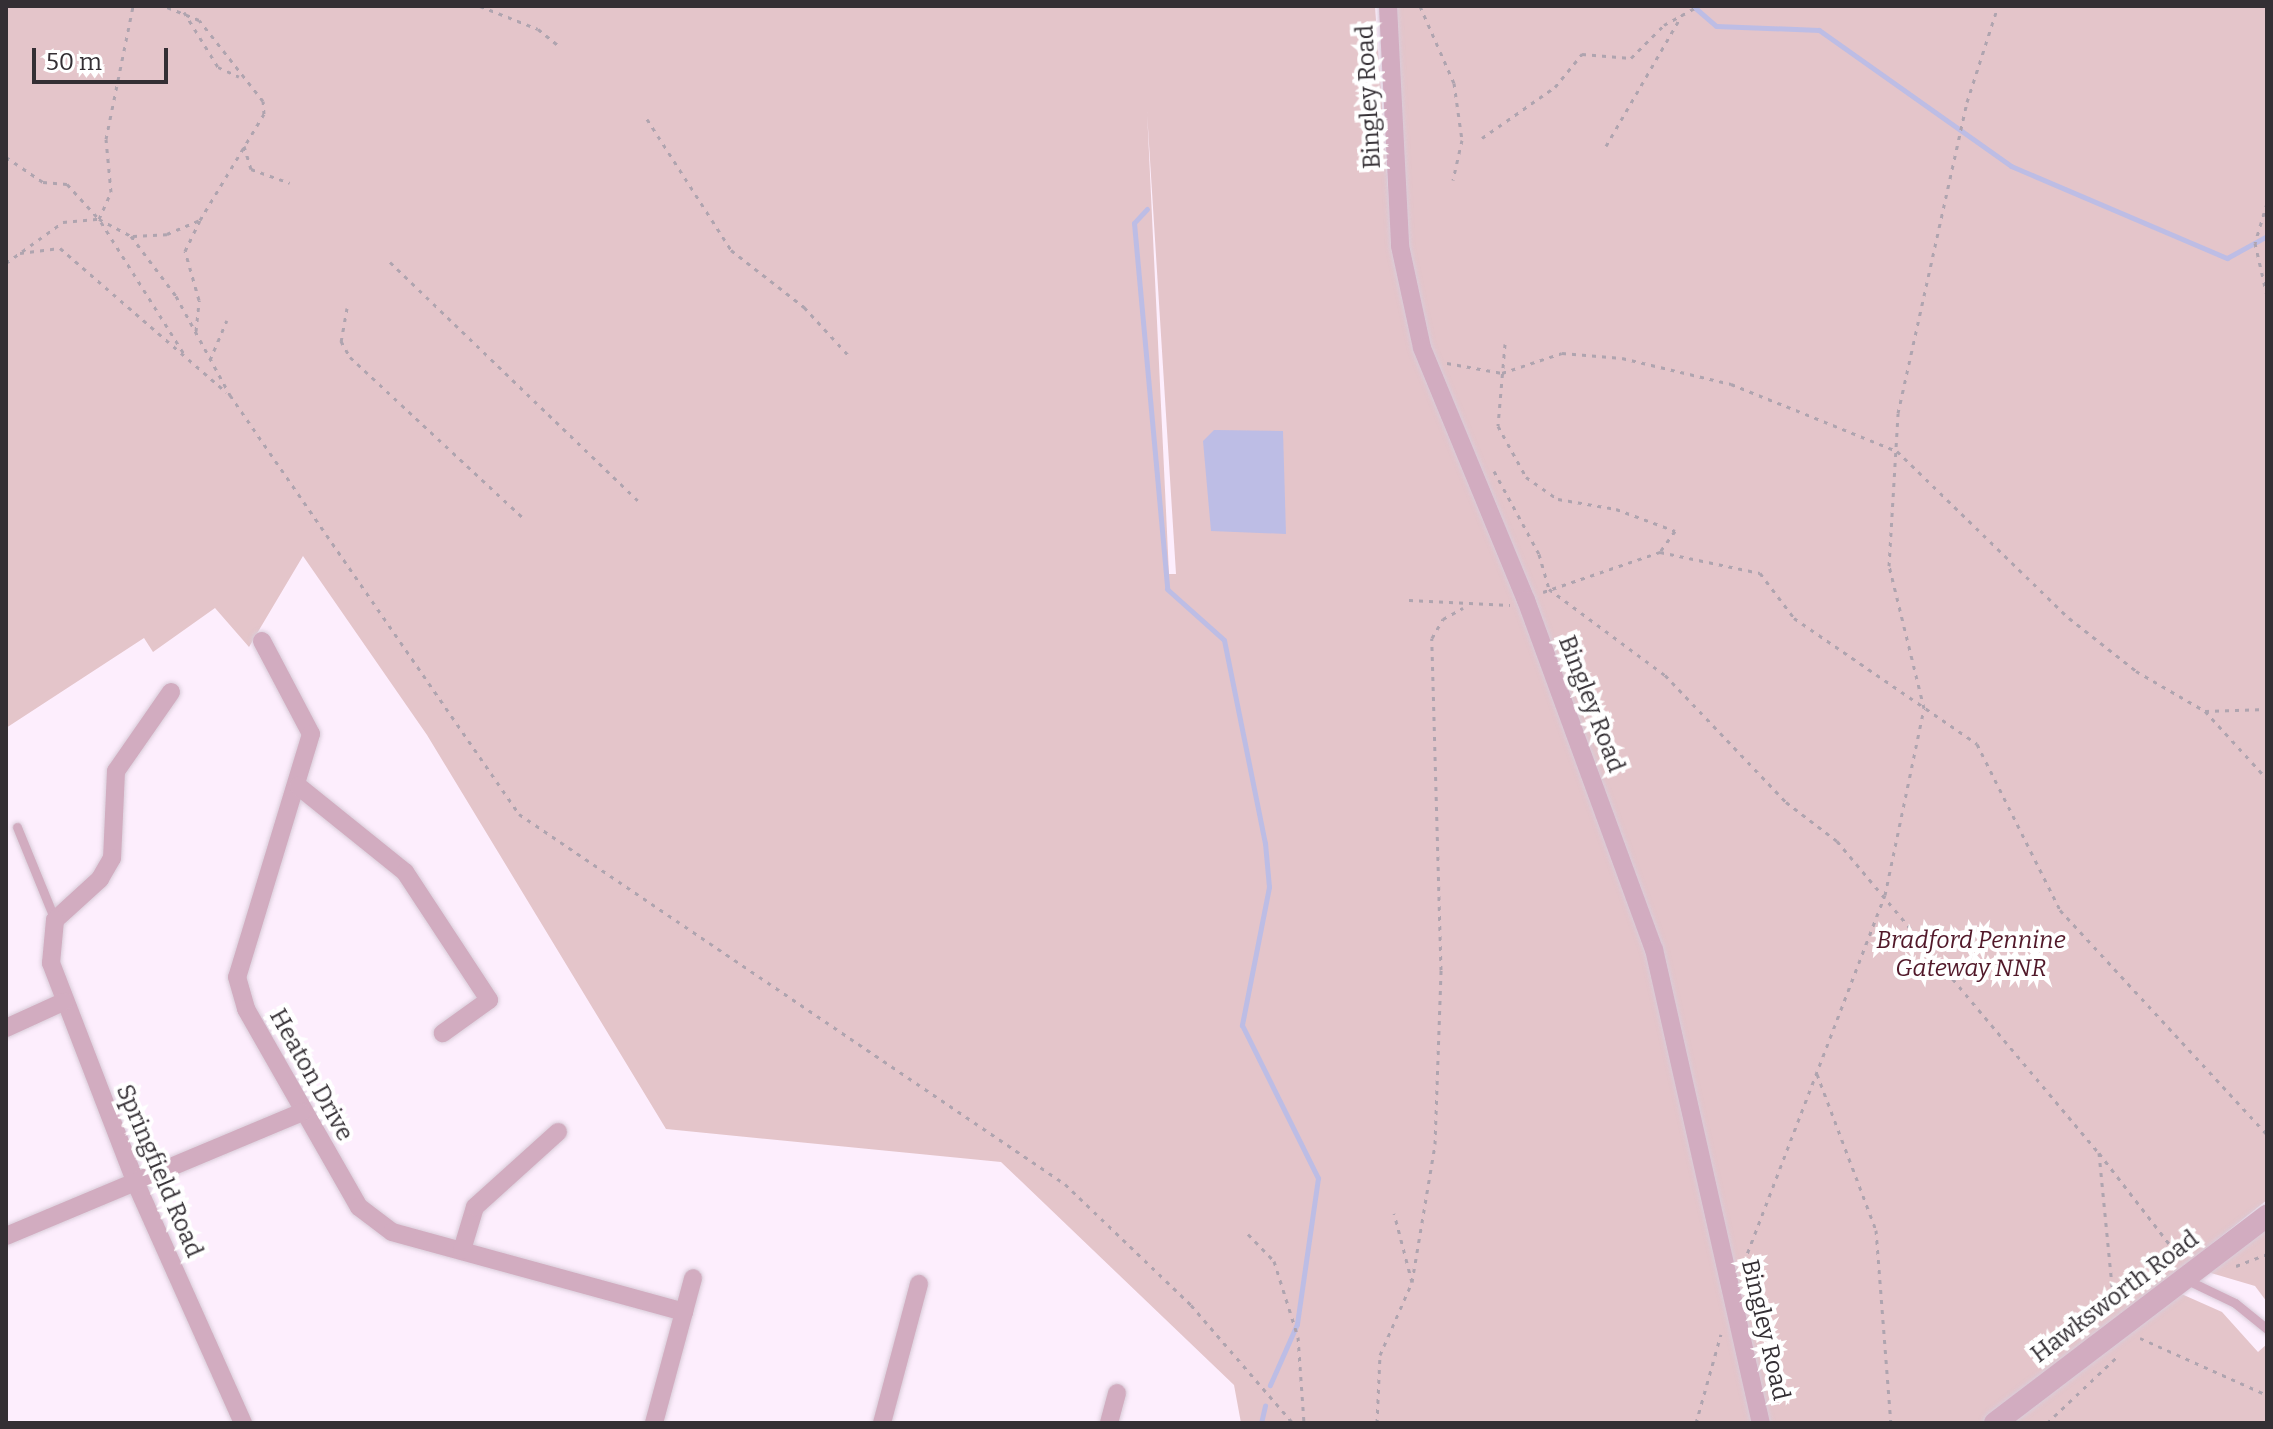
<!DOCTYPE html>
<style>
body{margin:0}
#map{position:relative;width:2273px;height:1429px;overflow:hidden;background:#fdeefd;font-family:Bitter,serif}
div>[style]{position:absolute}
.green>*{inset:0;background:#e4c5ca}
.water>*{inset:0;background:#bdbde5}
.stream>*{height:5px;margin:-2.5px;padding:0 2.5px;transform-origin:2.5px;border-radius:2.5px;background:#bdbde5}
.path>*{height:3px;margin-top:-1.5px;transform-origin:0;background:repeating-linear-gradient(90deg,#afa4af 0 4px,transparent 0 10px)}
.roads{filter:drop-shadow(0 0 2px #d9ccd9) drop-shadow(0 0 2px #d9ccd9)}
.service>*{height:9px;margin:-4.5px;padding:0 4.5px;transform-origin:4.5px;border-radius:4.5px;background:#d2acc0}
.minor>*{height:18px;margin:-9px;padding:0 9px;transform-origin:9px;border-radius:9px;background:#d2acc0}
.tertiary>*{height:22px;margin:-11px;padding:0 11px;transform-origin:11px;border-radius:11px;background:#d2acc0}
span{translate:-50% -50%;white-space:nowrap;text-align:center;line-height:1.15;-webkit-text-stroke:8px #fff;paint-order:stroke}
.street-label{font-size:24px;color:#342f34}
.park-label{font-size:24px;color:#511829;font-style:italic}
.frame{position:absolute;inset:0;border:8px solid #342f34;pointer-events:none}
.scale{position:absolute;left:32px;top:48px;width:136px;height:36px;box-sizing:border-box;border:4px solid #342f34;border-top:0;padding-left:10px;font-size:24px;line-height:28px;white-space:nowrap;color:#342f34;-webkit-text-stroke:6px #fff;paint-order:stroke}
</style>
<div id="map">
<div class="green">
<div style="clip-path:polygon(evenodd,6px 6px,1375px 6px,1392px 246px,1388px 6px,2267px 6px,2267px 1200px,1987px 1423px,1241px 1423px,1234px 1385px,1001px 1162px,666px 1129px,427px 735px,303px 556px,249px 647px,215px 608px,153px 652px,144px 638px,6px 728px,6px 6px,1147px 111px,1147px 112px,1176px 574px,1169px 574px,1147px 111px)"></div>
<div style="clip-path:polygon(2267px 1220px,2267px 1302px,2255px 1286px,2211px 1273px,2211px 1262px)"></div>
<div style="clip-path:polygon(2177px 1292px,2222px 1312px,2258px 1352px,2267px 1344px,2267px 1423px,2007px 1423px)"></div>
</div>
<div class="water">
<div style="clip-path:polygon(1214px 430px,1283px 431px,1286px 534px,1211px 531px,1203px 441px)"></div>
</div>
<div class="stream">
<div style="left:1693px;top:6px;width:30px;rotate:41deg"></div>
<div style="left:1716px;top:26px;width:103px;rotate:2.2deg"></div>
<div style="left:1819px;top:30px;width:235px;rotate:35.3deg"></div>
<div style="left:2011px;top:166px;width:235px;rotate:23.1deg"></div>
<div style="left:2227px;top:258px;width:46px;rotate:-28.8deg"></div>
<div style="left:1147px;top:209px;width:19px;rotate:133deg"></div>
<div style="left:1134px;top:223px;width:367px;rotate:84.8deg"></div>
<div style="left:1167px;top:589px;width:76px;rotate:41.8deg"></div>
<div style="left:1224px;top:640px;width:207px;rotate:78.6deg"></div>
<div style="left:1265px;top:843px;width:44px;rotate:84.8deg"></div>
<div style="left:1269px;top:887px;width:141px;rotate:101.1deg"></div>
<div style="left:1242px;top:1025px;width:171px;rotate:63.6deg"></div>
<div style="left:1318px;top:1178px;width:148px;rotate:98.2deg"></div>
<div style="left:1297px;top:1324px;width:67px;rotate:113.9deg"></div>
<div style="left:1261px;top:1423px;width:18px;rotate:-77deg"></div>
</div>
<div class="path">
<div style="left:480px;top:6px;width:62px;rotate:21.6deg"></div>
<div style="left:538px;top:29px;width:27px;rotate:39deg"></div>
<div style="left:1420px;top:6px;width:84px;rotate:66.2deg"></div>
<div style="left:1454px;top:83px;width:58px;rotate:82deg"></div>
<div style="left:1462px;top:140px;width:41px;rotate:102.7deg"></div>
<div style="left:184px;top:12px;width:65px;rotate:58.3deg"></div>
<div style="left:218px;top:67px;width:23px;rotate:25deg"></div>
<div style="left:647px;top:119px;width:156px;rotate:57.3deg"></div>
<div style="left:731px;top:250px;width:93px;rotate:38deg"></div>
<div style="left:804px;top:307px;width:67px;rotate:47.4deg"></div>
<div style="left:1482px;top:138px;width:89px;rotate:-34.9deg"></div>
<div style="left:1555px;top:87px;width:43px;rotate:-50.7deg"></div>
<div style="left:1582px;top:54px;width:49px;rotate:4.7deg"></div>
<div style="left:1631px;top:58px;width:47px;rotate:-45deg"></div>
<div style="left:1664px;top:25px;width:39px;rotate:-29deg"></div>
<div style="left:244px;top:146px;width:24px;rotate:73deg"></div>
<div style="left:251px;top:169px;width:41px;rotate:19.7deg"></div>
<div style="left:1606px;top:146px;width:151px;rotate:-59.9deg"></div>
<div style="left:6px;top:157px;width:45px;rotate:34deg"></div>
<div style="left:43px;top:182px;width:24px;rotate:5deg"></div>
<div style="left:67px;top:184px;width:47px;rotate:47.6deg"></div>
<div style="left:99px;top:219px;width:36px;rotate:28deg"></div>
<div style="left:131px;top:236px;width:75px;rotate:53.1deg"></div>
<div style="left:176px;top:296px;width:113px;rotate:61.4deg"></div>
<div style="left:230px;top:395px;width:509px;rotate:55.4deg"></div>
<div style="left:519px;top:814px;width:660px;rotate:34.12deg"></div>
<div style="left:1065px;top:1184px;width:175px;rotate:43.8deg"></div>
<div style="left:1191px;top:1305px;width:156px;rotate:49.2deg"></div>
<div style="left:2267px;top:203px;width:42px;rotate:106.7deg"></div>
<div style="left:2255px;top:243px;width:54px;rotate:77.2deg"></div>
<div style="left:101px;top:222px;width:156px;rotate:57.8deg"></div>
<div style="left:133px;top:236px;width:34px;rotate:-3deg"></div>
<div style="left:167px;top:234px;width:36px;rotate:-23deg"></div>
<div style="left:200px;top:220px;width:124px;rotate:-58.9deg"></div>
<div style="left:264px;top:114px;width:13px;rotate:-94deg"></div>
<div style="left:263px;top:101px;width:103px;rotate:-128.3deg"></div>
<div style="left:199px;top:20px;width:37px;rotate:-158deg"></div>
<div style="left:20px;top:253px;width:40px;rotate:-7.1deg"></div>
<div style="left:60px;top:248px;width:220px;rotate:40.9deg"></div>
<div style="left:390px;top:262px;width:344px;rotate:43.9deg"></div>
<div style="left:6px;top:263px;width:70px;rotate:-35.7deg"></div>
<div style="left:63px;top:222px;width:36px;rotate:-5deg"></div>
<div style="left:99px;top:219px;width:30px;rotate:-66deg"></div>
<div style="left:111px;top:192px;width:53px;rotate:-95.4deg"></div>
<div style="left:106px;top:139px;width:136px;rotate:-78.5deg"></div>
<div style="left:347px;top:308px;width:34px;rotate:100deg"></div>
<div style="left:341px;top:341px;width:18px;rotate:61deg"></div>
<div style="left:350px;top:357px;width:235px;rotate:42.9deg"></div>
<div style="left:196px;top:331px;width:31px;rotate:-84deg"></div>
<div style="left:199px;top:300px;width:51px;rotate:-105.9deg"></div>
<div style="left:185px;top:251px;width:34px;rotate:-64deg"></div>
<div style="left:1505px;top:344px;width:82px;rotate:94.9deg"></div>
<div style="left:1498px;top:426px;width:58px;rotate:61.2deg"></div>
<div style="left:1526px;top:477px;width:39px;rotate:35deg"></div>
<div style="left:1558px;top:499px;width:59px;rotate:9.8deg"></div>
<div style="left:1616px;top:509px;width:63px;rotate:20.4deg"></div>
<div style="left:1675px;top:531px;width:26px;rotate:126deg"></div>
<div style="left:210px;top:360px;width:43px;rotate:-67deg"></div>
<div style="left:1447px;top:363px;width:56px;rotate:10.3deg"></div>
<div style="left:1502px;top:373px;width:63px;rotate:-18.4deg"></div>
<div style="left:1562px;top:353px;width:60px;rotate:4.8deg"></div>
<div style="left:1622px;top:358px;width:112px;rotate:13.4deg"></div>
<div style="left:1731px;top:384px;width:179px;rotate:22deg"></div>
<div style="left:1897px;top:451px;width:240px;rotate:44.2deg"></div>
<div style="left:2069px;top:618px;width:85px;rotate:38.3deg"></div>
<div style="left:2136px;top:671px;width:80px;rotate:30.1deg"></div>
<div style="left:2205px;top:711px;width:92px;rotate:47.6deg"></div>
<div style="left:1494px;top:471px;width:94px;rotate:61.5deg"></div>
<div style="left:1539px;top:554px;width:36px;rotate:74deg"></div>
<div style="left:1549px;top:589px;width:144px;rotate:36.6deg"></div>
<div style="left:1665px;top:675px;width:175px;rotate:46.4deg"></div>
<div style="left:1786px;top:802px;width:64px;rotate:37.4deg"></div>
<div style="left:1837px;top:841px;width:407px;rotate:50deg"></div>
<div style="left:1543px;top:592px;width:124px;rotate:-18.9deg"></div>
<div style="left:1660px;top:552px;width:102px;rotate:11.9deg"></div>
<div style="left:1760px;top:573px;width:56px;rotate:52.9deg"></div>
<div style="left:1794px;top:618px;width:222px;rotate:34.5deg"></div>
<div style="left:1977px;top:744px;width:186px;rotate:63.4deg"></div>
<div style="left:2060px;top:910px;width:305px;rotate:47.3deg"></div>
<div style="left:1409px;top:600px;width:101px;rotate:2.8deg"></div>
<div style="left:2205px;top:711px;width:62px;rotate:-1.8deg"></div>
<div style="left:1817px;top:1074px;width:167px;rotate:69.3deg"></div>
<div style="left:1876px;top:1230px;width:194px;rotate:85.6deg"></div>
<div style="left:1248px;top:1234px;width:37px;rotate:46deg"></div>
<div style="left:1274px;top:1261px;width:80px;rotate:72.5deg"></div>
<div style="left:1298px;top:1337px;width:86px;rotate:86deg"></div>
<div style="left:1744px;top:1262px;width:393px;rotate:-69deg"></div>
<div style="left:1885px;top:895px;width:191px;rotate:-78.2deg"></div>
<div style="left:1924px;top:708px;width:146px;rotate:-103.8deg"></div>
<div style="left:1889px;top:566px;width:153px;rotate:-86.6deg"></div>
<div style="left:1898px;top:413px;width:319px;rotate:-77.5deg"></div>
<div style="left:1967px;top:102px;width:101px;rotate:-72.1deg"></div>
<div style="left:2236px;top:1266px;width:33px;rotate:-21deg"></div>
<div style="left:1412px;top:1282px;width:140px;rotate:-80.5deg"></div>
<div style="left:1435px;top:1144px;width:174px;rotate:-88deg"></div>
<div style="left:1441px;top:970px;width:332px;rotate:-91.6deg"></div>
<div style="left:1432px;top:638px;width:22px;rotate:-60deg"></div>
<div style="left:1443px;top:619px;width:23px;rotate:-29deg"></div>
<div style="left:2114px;top:1306px;width:154px;rotate:-95.6deg"></div>
<div style="left:2099px;top:1153px;width:134px;rotate:52.3deg"></div>
<div style="left:2140px;top:1338px;width:139px;rotate:24.2deg"></div>
<div style="left:1377px;top:1423px;width:68px;rotate:-87.5deg"></div>
<div style="left:1380px;top:1355px;width:80px;rotate:-66.3deg"></div>
<div style="left:1412px;top:1282px;width:71px;rotate:-104.6deg"></div>
<div style="left:1696px;top:1423px;width:92px;rotate:-74.3deg"></div>
<div style="left:2047px;top:1423px;width:99px;rotate:-43.4deg"></div>
</div>
<div class="roads">
<div class="service">
<div style="left:17px;top:827px;width:100px;rotate:67.8deg"></div>
<div style="left:2185px;top:1279px;width:55px;rotate:25.6deg"></div>
<div style="left:2235px;top:1303px;width:41px;rotate:39.1deg"></div>
</div>
<div class="minor">
<div style="left:1388px;top:6px;width:240px;rotate:87.1deg"></div>
<div style="left:1400px;top:246px;width:104px;rotate:77.8deg"></div>
<div style="left:1422px;top:348px;width:273px;rotate:67.6deg"></div>
<div style="left:1526px;top:600px;width:372px;rotate:69.9deg"></div>
<div style="left:1654px;top:949px;width:486px;rotate:77.3deg"></div>
<div style="left:262px;top:641px;width:105px;rotate:62.2deg"></div>
<div style="left:311px;top:734px;width:254px;rotate:106.9deg"></div>
<div style="left:237px;top:977px;width:33px;rotate:74deg"></div>
<div style="left:246px;top:1009px;width:228px;rotate:60.3deg"></div>
<div style="left:359px;top:1207px;width:41px;rotate:37.1deg"></div>
<div style="left:392px;top:1232px;width:303px;rotate:15.3deg"></div>
<div style="left:171px;top:692px;width:96px;rotate:124.8deg"></div>
<div style="left:116px;top:771px;width:87px;rotate:92.6deg"></div>
<div style="left:112px;top:858px;width:24px;rotate:120deg"></div>
<div style="left:100px;top:879px;width:61px;rotate:137.7deg"></div>
<div style="left:55px;top:920px;width:43px;rotate:95.3deg"></div>
<div style="left:51px;top:963px;width:239px;rotate:68.9deg"></div>
<div style="left:137px;top:1186px;width:260px;rotate:65.9deg"></div>
<div style="left:298px;top:786px;width:137px;rotate:38.8deg"></div>
<div style="left:405px;top:872px;width:153px;rotate:56.7deg"></div>
<div style="left:489px;top:1000px;width:57px;rotate:144.3deg"></div>
<div style="left:6px;top:1028px;width:63px;rotate:-24.5deg"></div>
<div style="left:6px;top:1236px;width:321px;rotate:-22.7deg"></div>
<div style="left:462px;top:1250px;width:45px;rotate:-73.2deg"></div>
<div style="left:475px;top:1207px;width:112px;rotate:-42.1deg"></div>
<div style="left:654px;top:1423px;width:150px;rotate:-74.9deg"></div>
<div style="left:882px;top:1423px;width:144px;rotate:-75.1deg"></div>
<div style="left:1109px;top:1423px;width:31px;rotate:-75deg"></div>
</div>
<div class="tertiary">
<div style="left:1995px;top:1423px;width:342px;rotate:-37.3deg"></div>
</div>
</div>
<div class="street-label">
<span style="left:1369px;top:97px;rotate:-93deg">Bingley Road</span>
<span style="left:1591px;top:704px;rotate:69deg">Bingley Road</span>
<span style="left:311px;top:1075px;rotate:61deg">Heaton Drive</span>
<span style="left:159px;top:1171px;rotate:67deg">Springfield Road</span>
<span style="left:2115px;top:1297px;rotate:-37deg">Hawksworth Road</span>
<span style="left:1765px;top:1330px;rotate:77deg">Bingley Road</span>
</div>
<div class="park-label">
<span style="left:1971px;top:955px">Bradford Pennine<br>Gateway NNR</span>
</div>
<div class="frame"></div>
<div class="scale">50 m</div>
</div>
